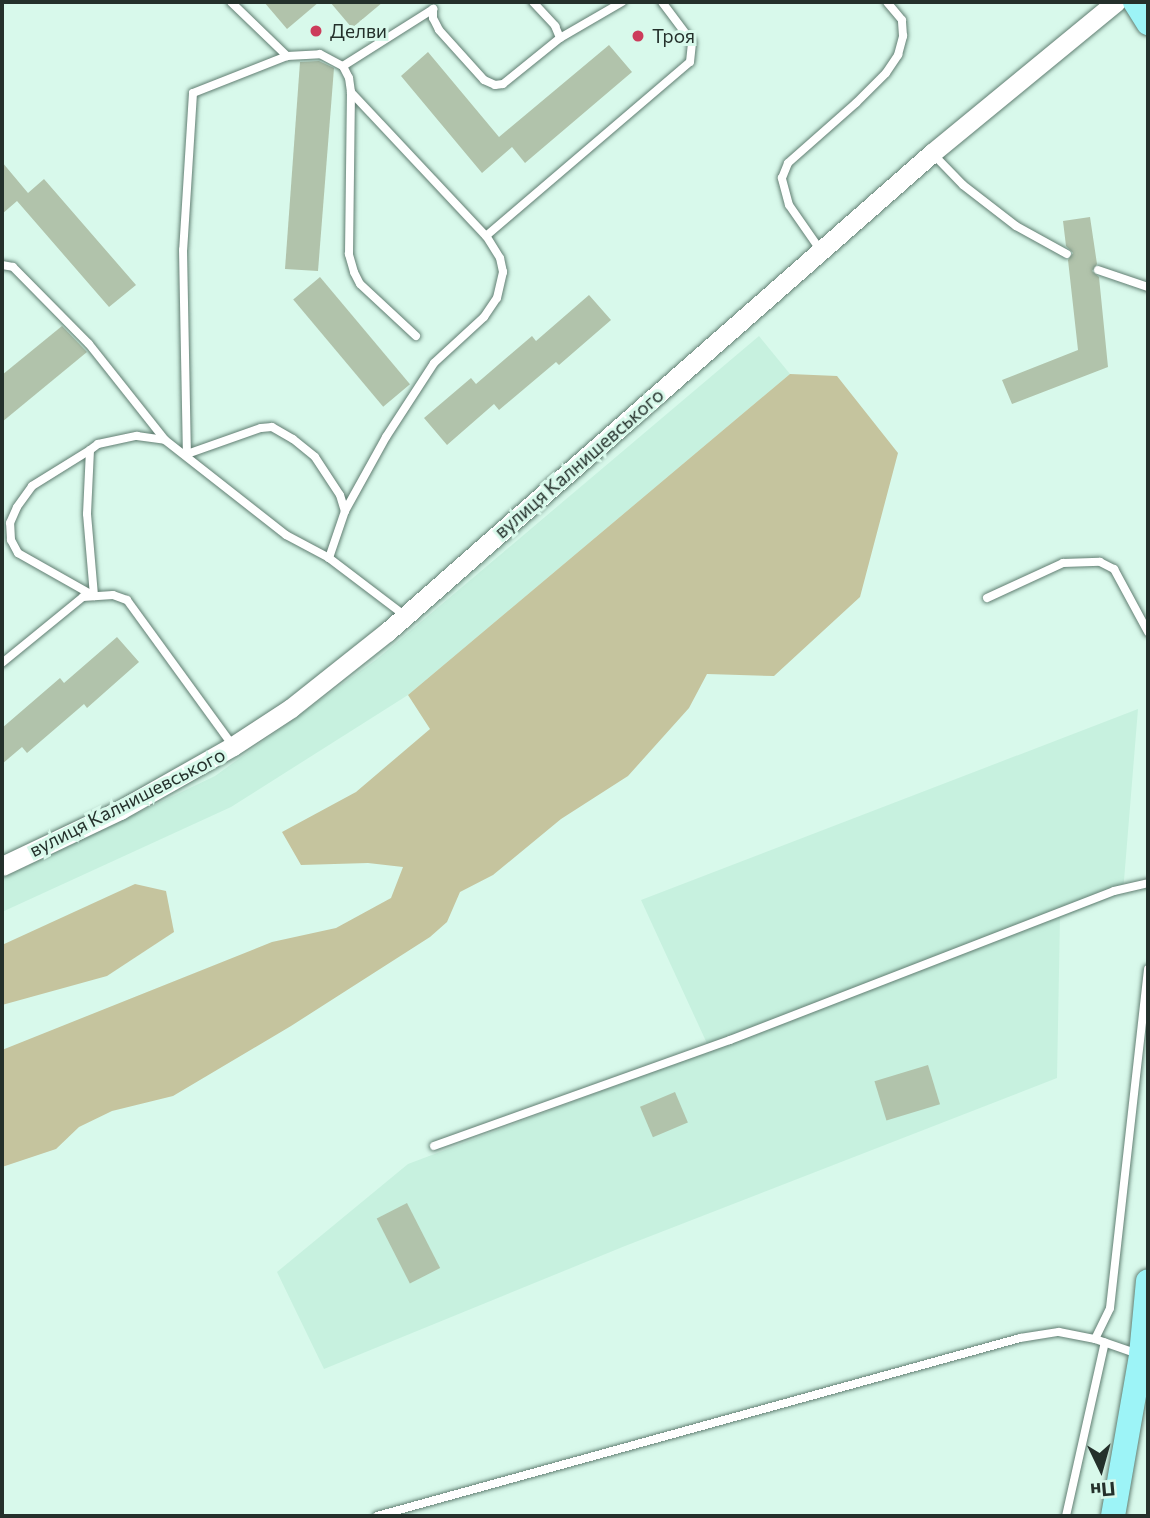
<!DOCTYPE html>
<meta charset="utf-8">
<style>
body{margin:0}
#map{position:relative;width:1150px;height:1518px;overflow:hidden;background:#d8f9eb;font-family:Commissioner,sans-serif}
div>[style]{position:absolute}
.built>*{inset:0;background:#c7f1df}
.forest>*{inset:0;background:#c5c49e}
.building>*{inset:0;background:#b1c3ab;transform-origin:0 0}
.roads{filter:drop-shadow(0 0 2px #617e72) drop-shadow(0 0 2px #617e72)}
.service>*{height:8px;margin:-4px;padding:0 4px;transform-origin:4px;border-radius:4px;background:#fff}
.tertiary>*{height:19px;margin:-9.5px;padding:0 9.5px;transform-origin:9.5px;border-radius:9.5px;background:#fff}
.primary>*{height:24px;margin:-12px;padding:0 12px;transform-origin:12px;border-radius:12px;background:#9df4f7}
.dots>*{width:19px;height:19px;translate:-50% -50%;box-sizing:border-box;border:4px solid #d8f9eb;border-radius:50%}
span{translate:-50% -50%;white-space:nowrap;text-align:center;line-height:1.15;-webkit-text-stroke:6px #d8f9eb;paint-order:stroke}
.poi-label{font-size:19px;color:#24302b}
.left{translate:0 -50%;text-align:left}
.street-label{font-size:19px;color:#24302b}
.frame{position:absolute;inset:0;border:4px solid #24302b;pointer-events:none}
.north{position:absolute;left:1066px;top:1434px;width:70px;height:70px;-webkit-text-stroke:5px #d8f9eb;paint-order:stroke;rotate:175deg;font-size:19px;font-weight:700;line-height:28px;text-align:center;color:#24302b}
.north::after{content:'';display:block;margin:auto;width:24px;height:32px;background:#24302b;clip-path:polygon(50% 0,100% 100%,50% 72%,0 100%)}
</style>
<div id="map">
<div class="built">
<div style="clip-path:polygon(759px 336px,790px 374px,408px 695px,231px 807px,2px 912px,2px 878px,215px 776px,377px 659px)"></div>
<div style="clip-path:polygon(1138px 709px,1123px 893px,1060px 918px,1057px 1078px,625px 1246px,324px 1369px,277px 1272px,408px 1164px,710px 1050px,641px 900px)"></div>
</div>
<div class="forest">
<div style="clip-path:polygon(790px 374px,837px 376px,898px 453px,860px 597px,774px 676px,707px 674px,689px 708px,628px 776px,561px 819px,493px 875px,460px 892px,447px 922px,430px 937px,291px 1026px,173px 1096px,112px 1111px,79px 1127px,56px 1149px,2px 1167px,2px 1050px,272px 942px,336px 928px,391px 898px,403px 867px,368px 863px,301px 865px,282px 832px,356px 792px,430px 729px,408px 695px)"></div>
<div style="clip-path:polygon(135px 884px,166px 891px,174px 932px,107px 976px,2px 1005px,2px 945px)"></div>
</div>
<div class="building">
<div style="clip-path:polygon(264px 2px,319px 2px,287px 29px)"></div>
<div style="clip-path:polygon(330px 2px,383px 2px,352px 28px)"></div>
<div style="clip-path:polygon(609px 45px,632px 72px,525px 163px,512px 147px,482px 173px,401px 76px,428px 52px,499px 137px)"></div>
<div style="clip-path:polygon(319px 61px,334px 68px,318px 271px,285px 269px,300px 62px)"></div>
<div style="clip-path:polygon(2px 162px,28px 193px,44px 179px,136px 285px,109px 307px,17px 201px,2px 214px)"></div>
<div style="clip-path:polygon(1090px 217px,1097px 264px,1092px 271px,1099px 277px,1108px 367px,1012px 404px,1002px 380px,1078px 350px,1068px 260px,1073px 253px,1066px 246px,1063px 221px)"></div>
<div style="left:320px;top:277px;width:140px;height:35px;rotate:50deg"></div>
<div style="clip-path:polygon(589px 295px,611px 320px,559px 365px,556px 362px,499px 410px,494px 404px,447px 445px,424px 418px,471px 378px,476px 384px,532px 336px,536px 341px)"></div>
<div style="clip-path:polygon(62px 326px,87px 352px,2px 422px,2px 375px)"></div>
<div style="clip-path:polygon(117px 637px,139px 662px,87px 708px,84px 704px,27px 753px,22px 747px,2px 764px,2px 728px,60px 678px,64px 683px)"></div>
<div style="left:928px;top:1065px;width:41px;height:56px;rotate:73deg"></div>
<div style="left:675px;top:1092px;width:33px;height:38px;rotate:67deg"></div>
<div style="left:407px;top:1203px;width:73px;height:34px;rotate:63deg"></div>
</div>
<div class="roads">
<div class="service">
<div style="left:231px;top:2px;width:78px;rotate:44deg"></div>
<div style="left:287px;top:56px;width:33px;rotate:-3deg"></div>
<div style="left:320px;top:54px;width:26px;rotate:28deg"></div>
<div style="left:533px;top:2px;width:33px;rotate:47deg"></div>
<div style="left:555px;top:26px;width:13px;rotate:67deg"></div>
<div style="left:287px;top:56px;width:101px;rotate:158.5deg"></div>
<div style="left:193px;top:93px;width:157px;rotate:93.6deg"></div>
<div style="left:183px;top:250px;width:204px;rotate:88.9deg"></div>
<div style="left:187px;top:454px;width:78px;rotate:-19.4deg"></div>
<div style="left:261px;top:428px;width:11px;rotate:-5deg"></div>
<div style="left:272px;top:427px;width:24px;rotate:30deg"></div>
<div style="left:293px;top:439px;width:28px;rotate:39deg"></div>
<div style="left:315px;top:457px;width:45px;rotate:56.7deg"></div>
<div style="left:340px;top:495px;width:17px;rotate:73deg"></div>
<div style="left:345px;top:511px;width:50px;rotate:108.8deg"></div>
<div style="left:933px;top:154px;width:43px;rotate:45.9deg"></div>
<div style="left:963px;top:185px;width:67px;rotate:37.7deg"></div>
<div style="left:1016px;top:226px;width:58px;rotate:28.8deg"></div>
<div style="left:486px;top:236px;width:268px;rotate:-40.5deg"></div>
<div style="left:690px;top:62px;width:20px;rotate:-84deg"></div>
<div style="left:692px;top:42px;width:50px;rotate:-126.9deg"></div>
<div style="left:821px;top:251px;width:56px;rotate:-124.8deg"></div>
<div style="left:789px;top:205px;width:28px;rotate:-105deg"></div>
<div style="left:782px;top:178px;width:16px;rotate:-68deg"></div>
<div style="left:788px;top:163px;width:91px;rotate:-41.4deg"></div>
<div style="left:856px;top:103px;width:42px;rotate:-45deg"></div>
<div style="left:886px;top:73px;width:22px;rotate:-56deg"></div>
<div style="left:898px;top:55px;width:20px;rotate:-75deg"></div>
<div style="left:903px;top:36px;width:16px;rotate:-94deg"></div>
<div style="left:902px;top:20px;width:23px;rotate:-130deg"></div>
<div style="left:2px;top:265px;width:11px;rotate:10deg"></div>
<div style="left:13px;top:267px;width:108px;rotate:45.4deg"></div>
<div style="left:89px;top:344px;width:122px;rotate:51.6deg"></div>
<div style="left:165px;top:440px;width:154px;rotate:38.1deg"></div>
<div style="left:286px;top:535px;width:49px;rotate:28.1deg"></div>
<div style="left:329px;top:558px;width:94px;rotate:37.2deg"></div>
<div style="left:1098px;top:270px;width:53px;rotate:18.8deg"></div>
<div style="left:416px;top:336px;width:76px;rotate:-137.1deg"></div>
<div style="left:360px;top:284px;width:13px;rotate:-117deg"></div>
<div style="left:354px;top:272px;width:19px;rotate:-106deg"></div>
<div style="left:349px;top:254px;width:162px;rotate:-89.3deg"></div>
<div style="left:351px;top:92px;width:14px;rotate:-98deg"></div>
<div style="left:349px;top:78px;width:13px;rotate:-117deg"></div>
<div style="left:343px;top:66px;width:107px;rotate:-32.3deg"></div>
<div style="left:433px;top:9px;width:9px;rotate:90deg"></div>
<div style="left:433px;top:18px;width:13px;rotate:63deg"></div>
<div style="left:439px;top:30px;width:67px;rotate:48deg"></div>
<div style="left:484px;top:80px;width:12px;rotate:24deg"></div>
<div style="left:495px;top:85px;width:8px;rotate:-7deg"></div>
<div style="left:503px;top:84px;width:73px;rotate:-38.9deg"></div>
<div style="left:560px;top:38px;width:72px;rotate:-30.1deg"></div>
<div style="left:90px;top:450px;width:64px;rotate:92.7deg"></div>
<div style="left:87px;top:514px;width:82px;rotate:85.1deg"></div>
<div style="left:94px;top:596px;width:87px;rotate:-150.5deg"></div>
<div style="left:18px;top:553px;width:15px;rotate:-118deg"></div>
<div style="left:11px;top:540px;width:17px;rotate:-93deg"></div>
<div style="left:10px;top:523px;width:17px;rotate:-66deg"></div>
<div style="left:17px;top:507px;width:26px;rotate:-54deg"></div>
<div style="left:32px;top:486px;width:68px;rotate:-31.8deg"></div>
<div style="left:90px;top:450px;width:10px;rotate:-37deg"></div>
<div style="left:98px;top:444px;width:40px;rotate:-12deg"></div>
<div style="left:137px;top:436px;width:28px;rotate:8deg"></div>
<div style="left:345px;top:511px;width:85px;rotate:-61deg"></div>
<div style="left:386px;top:437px;width:88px;rotate:-57deg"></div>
<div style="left:434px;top:363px;width:68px;rotate:-42.6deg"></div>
<div style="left:484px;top:317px;width:23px;rotate:-56deg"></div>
<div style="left:497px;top:298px;width:27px;rotate:-77deg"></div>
<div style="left:503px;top:272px;width:14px;rotate:-102deg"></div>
<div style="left:500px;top:258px;width:26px;rotate:-122deg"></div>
<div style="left:486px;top:236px;width:197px;rotate:-133.2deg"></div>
<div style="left:987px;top:598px;width:84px;rotate:-24.7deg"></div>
<div style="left:1063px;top:563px;width:37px;rotate:-2deg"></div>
<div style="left:1100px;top:562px;width:16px;rotate:27deg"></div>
<div style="left:1114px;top:569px;width:72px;rotate:61.6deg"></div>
<div style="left:2px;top:663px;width:104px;rotate:-39.2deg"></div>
<div style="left:83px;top:597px;width:30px;rotate:-4deg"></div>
<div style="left:113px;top:595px;width:15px;rotate:20deg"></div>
<div style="left:127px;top:600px;width:180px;rotate:54deg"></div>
<div style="left:434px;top:1146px;width:314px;rotate:-19.7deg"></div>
<div style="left:730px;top:1040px;width:412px;rotate:-21.2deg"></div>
<div style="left:1114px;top:891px;width:35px;rotate:-13deg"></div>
<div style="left:1095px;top:1339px;width:34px;rotate:-64deg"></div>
<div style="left:1110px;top:1308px;width:341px;rotate:-83.6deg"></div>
<div style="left:377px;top:1516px;width:667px;rotate:-15.47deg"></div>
<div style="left:1020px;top:1338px;width:39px;rotate:-9deg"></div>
<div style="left:1059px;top:1332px;width:37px;rotate:11deg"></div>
<div style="left:1095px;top:1339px;width:46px;rotate:19.2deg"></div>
<div style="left:1066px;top:1516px;width:178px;rotate:-77.4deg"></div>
</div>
<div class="tertiary">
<div style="left:2px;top:866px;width:131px;rotate:-25.4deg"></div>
<div style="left:120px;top:810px;width:130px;rotate:-29.5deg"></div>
<div style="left:233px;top:746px;width:69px;rotate:-33.2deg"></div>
<div style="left:291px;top:708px;width:122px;rotate:-38.4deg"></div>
<div style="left:387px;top:632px;width:726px;rotate:-41.31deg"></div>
<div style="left:932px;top:153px;width:238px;rotate:-39.4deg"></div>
</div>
<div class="primary">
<div style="left:1135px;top:2px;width:25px;rotate:58deg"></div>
<div style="left:1113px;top:1516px;width:163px;rotate:-80.1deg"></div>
<div style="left:1141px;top:1355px;width:74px;rotate:-84.6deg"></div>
</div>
</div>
<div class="dots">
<div style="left:316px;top:31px;background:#cc3c5b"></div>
<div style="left:638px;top:36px;background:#cc3c5b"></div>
</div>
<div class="poi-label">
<span class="left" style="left:330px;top:31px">Делви</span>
<span class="left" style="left:652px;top:36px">Троя</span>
</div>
<div class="street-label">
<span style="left:579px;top:463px;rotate:-41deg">вулиця Калнишевського</span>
<span style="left:127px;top:802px;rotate:-27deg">вулиця Калнишевського</span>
</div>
<div class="frame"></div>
<div class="north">Пн</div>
</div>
